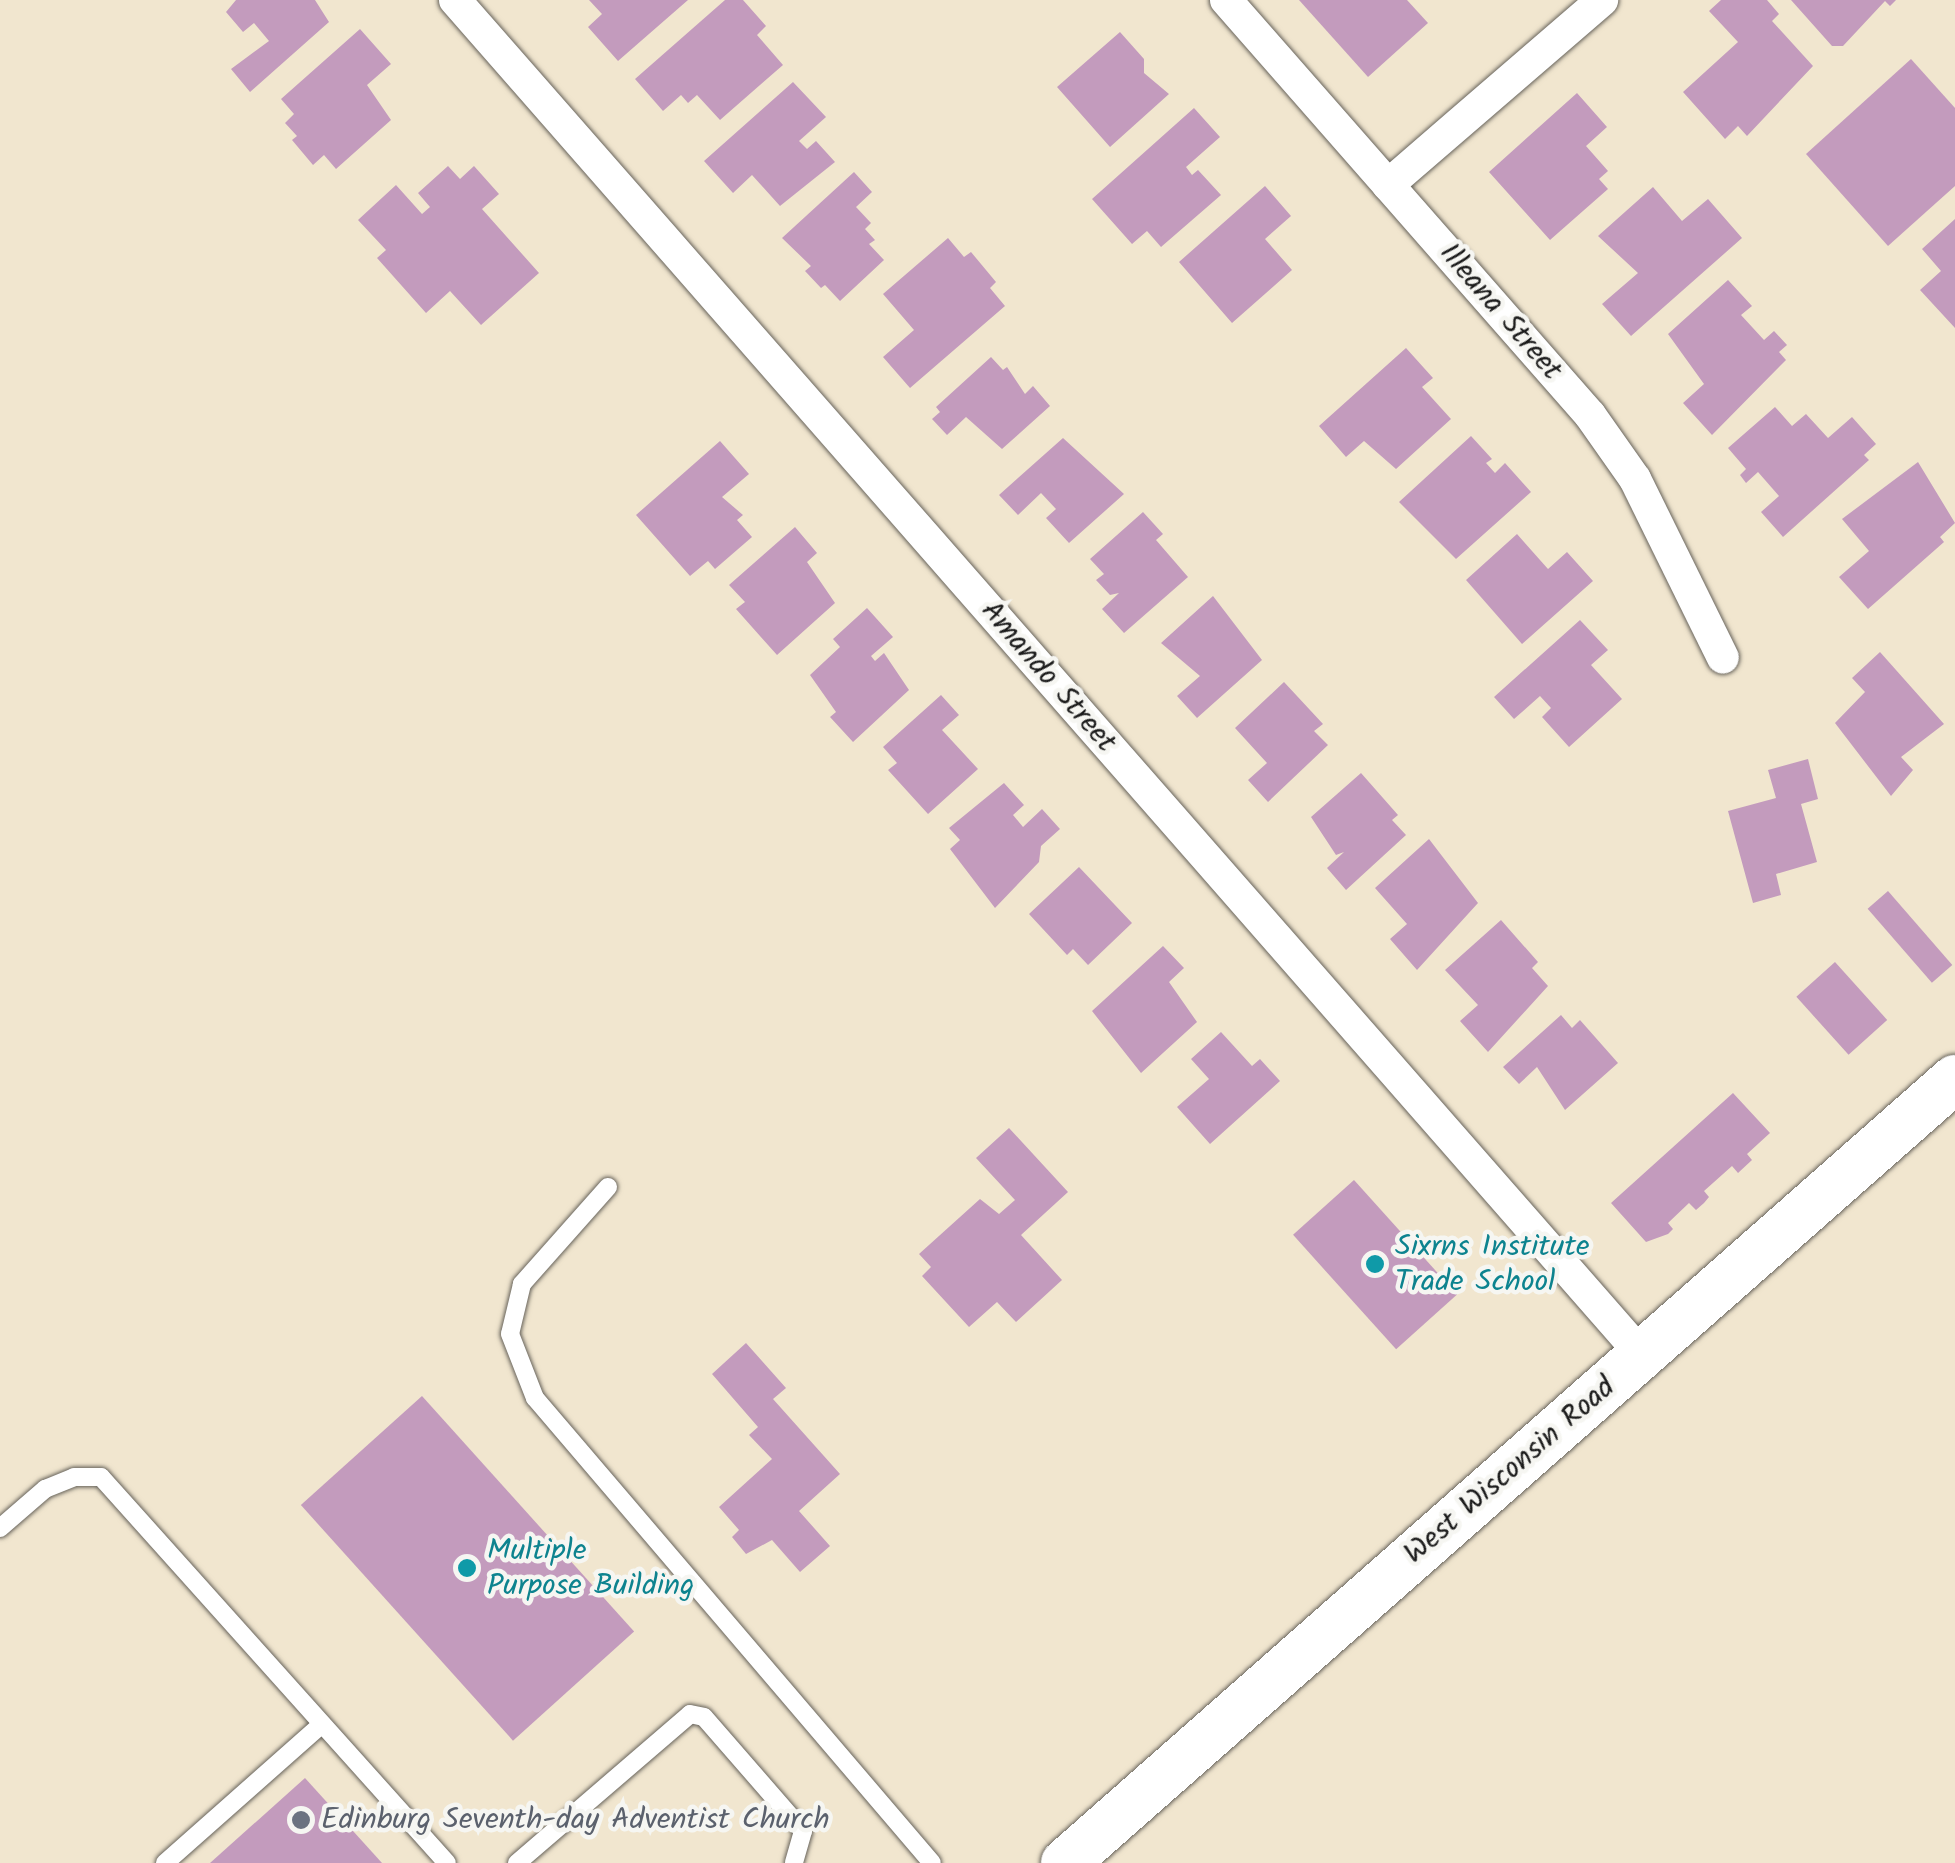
<!DOCTYPE html>
<style>
body{margin:0}
#map{position:relative;width:1955px;height:1863px;overflow:hidden;background:#f1e6cf;font-family:Kalam,sans-serif}
div>[style]{position:absolute}
.building>*{inset:0;background:#c39bbd;transform-origin:0 0}
.roads{filter:drop-shadow(0 0 2px #67635b) drop-shadow(0 0 2px #67635b)}
.lane>*{height:18px;margin:-9px;padding:0 9px;transform-origin:9px;border-radius:9px;background:#fff}
.street>*{height:32px;margin:-16px;padding:0 16px;transform-origin:16px;border-radius:16px;background:#fff}
.secondary>*{height:48px;margin:-24px;padding:0 24px;transform-origin:24px;border-radius:24px;background:#fff}
.dots>*{width:28px;height:28px;translate:-50% -50%;box-sizing:border-box;border:5px solid #f6f6f2;border-radius:50%}
span{translate:-50% -50%;white-space:nowrap;text-align:center;line-height:1.15;-webkit-text-stroke:9px #f6f6f2;paint-order:stroke}
.street-label{font-size:30px;color:#1c1c1c}
.culture-label{font-size:30px;color:#0d838f}
.left{translate:0 -50%;text-align:left}
.worship-label{font-size:30px;color:#5b616d}
</style>
<div id="map">
<div class="building">
<div style="clip-path:polygon(236px 0,315px 0,329px 22px,250px 92px,231px 69px,269px 41px,254px 23px,243px 32px,226px 12px)"></div>
<div style="clip-path:polygon(589px 0,688px 0,618px 61px,588px 27px,602px 14px)"></div>
<div style="clip-path:polygon(725px 0,743px 0,766px 26px,757px 35px,783px 65px,720px 120px,697px 95px,688px 103px,681px 95px,663px 111px,635px 79px)"></div>
<div style="clip-path:polygon(1299px 0,1407px 0,1428px 23px,1368px 77px)"></div>
<div style="clip-path:polygon(1721px 0,1767px 0,1779px 14px,1772px 21px,1813px 66px,1747px 136px,1738px 126px,1725px 139px,1683px 92px,1738px 42px,1709px 11px)"></div>
<div style="clip-path:polygon(1791px 0,1896px 0,1890px 6px,1885px 1px,1843px 46px,1832px 46px)"></div>
<div style="clip-path:polygon(360px 29px,391px 64px,367px 85px,391px 120px,336px 169px,324px 155px,313px 165px,292px 140px,297px 136px,285px 123px,294px 114px,281px 99px)"></div>
<div style="clip-path:polygon(1120px 32px,1144px 59px,1144px 73px,1169px 94px,1110px 147px,1057px 87px)"></div>
<div style="clip-path:polygon(1911px 59px,1955px 108px,1955px 186px,1888px 246px,1806px 154px)"></div>
<div style="clip-path:polygon(793px 82px,826px 117px,799px 141px,807px 149px,816px 141px,835px 162px,780px 206px,752px 175px,733px 193px,704px 161px)"></div>
<div style="clip-path:polygon(1577px 93px,1607px 127px,1586px 146px,1608px 171px,1599px 179px,1608px 189px,1550px 240px,1489px 172px)"></div>
<div style="clip-path:polygon(1194px 108px,1220px 137px,1186px 167px,1192px 175px,1198px 170px,1221px 195px,1161px 247px,1147px 231px,1132px 244px,1092px 199px)"></div>
<div style="clip-path:polygon(448px 166px,460px 179px,474px 166px,499px 194px,482px 209px,539px 273px,481px 325px,450px 291px,426px 313px,377px 258px,386px 250px,358px 220px,396px 185px,422px 214px,430px 207px,418px 193px)"></div>
<div style="clip-path:polygon(854px 172px,872px 192px,856px 207px,871px 223px,865px 229px,875px 240px,869px 244px,884px 260px,840px 301px,825px 285px,821px 288px,805px 271px,811px 266px,782px 238px)"></div>
<div style="clip-path:polygon(1265px 186px,1291px 216px,1265px 239px,1292px 270px,1232px 323px,1179px 262px)"></div>
<div style="clip-path:polygon(1653px 187px,1682px 221px,1708px 199px,1742px 238px,1631px 336px,1602px 304px,1638px 273px,1598px 236px)"></div>
<div style="clip-path:polygon(1955px 219px,1955px 328px,1920px 290px,1941px 271px,1922px 249px)"></div>
<div style="clip-path:polygon(948px 238px,964px 257px,971px 252px,996px 282px,990px 288px,1005px 306px,910px 388px,883px 357px,914px 330px,883px 294px)"></div>
<div style="clip-path:polygon(1728px 280px,1752px 306px,1741px 315px,1764px 340px,1774px 331px,1787px 345px,1779px 352px,1786px 360px,1712px 435px,1683px 403px,1704px 384px,1668px 334px)"></div>
<div style="clip-path:polygon(1406px 348px,1433px 378px,1422px 387px,1451px 419px,1396px 469px,1364px 441px,1346px 457px,1319px 426px)"></div>
<div style="clip-path:polygon(991px 357px,1003px 370px,1007px 367px,1025px 394px,1033px 386px,1050px 406px,1002px 449px,966px 417px,947px 435px,932px 419px,940px 412px,936px 407px)"></div>
<div style="clip-path:polygon(1775px 407px,1792px 426px,1806px 414px,1828px 438px,1852px 417px,1876px 444px,1864px 455px,1869px 460px,1783px 537px,1761px 512px,1779px 496px,1758px 472px,1746px 483px,1740px 475px,1746px 469px,1728px 448px)"></div>
<div style="clip-path:polygon(1471px 436px,1492px 459px,1486px 463px,1495px 473px,1505px 463px,1531px 492px,1456px 559px,1399px 502px)"></div>
<div style="clip-path:polygon(1063px 438px,1124px 494px,1069px 543px,1046px 518px,1056px 509px,1041px 493px,1018px 515px,999px 495px)"></div>
<div style="clip-path:polygon(720px 441px,749px 474px,722px 497px,743px 515px,737px 520px,752px 537px,715px 569px,708px 561px,690px 576px,636px 515px)"></div>
<div style="clip-path:polygon(1918px 462px,1955px 523px,1940px 537px,1944px 542px,1868px 609px,1839px 577px,1869px 551px,1842px 519px)"></div>
<div style="clip-path:polygon(1143px 512px,1163px 534px,1156px 540px,1188px 577px,1124px 633px,1102px 609px,1119px 593px,1110px 595px,1096px 580px,1104px 574px,1090px 559px)"></div>
<div style="clip-path:polygon(795px 527px,817px 553px,807px 562px,835px 603px,777px 655px,736px 609px,745px 602px,729px 585px)"></div>
<div style="clip-path:polygon(1517px 534px,1548px 569px,1567px 552px,1593px 581px,1522px 644px,1466px 580px)"></div>
<div style="clip-path:polygon(1213px 596px,1262px 660px,1197px 718px,1177px 696px,1200px 676px,1161px 643px)"></div>
<div style="clip-path:polygon(867px 608px,893px 637px,871px 656px,875px 661px,884px 653px,909px 690px,853px 742px,830px 717px,836px 712px,810px 675px,840px 647px,833px 639px)"></div>
<div style="clip-path:polygon(1580px 620px,1608px 650px,1591px 665px,1622px 699px,1569px 747px,1542px 717px,1551px 708px,1540px 696px,1514px 719px,1494px 697px)"></div>
<div style="clip-path:polygon(1880px 652px,1944px 724px,1901px 757px,1913px 770px,1891px 796px,1835px 723px,1865px 692px,1852px 678px)"></div>
<div style="clip-path:polygon(1284px 682px,1323px 724px,1314px 731px,1328px 745px,1268px 802px,1248px 780px,1267px 763px,1235px 728px)"></div>
<div style="clip-path:polygon(941px 695px,959px 715px,942px 730px,978px 769px,928px 814px,888px 770px,897px 763px,883px 747px)"></div>
<div style="clip-path:polygon(1808px 759px,1818px 799px,1801px 804px,1817px 862px,1776px 874px,1781px 895px,1753px 903px,1728px 811px,1776px 798px,1768px 770px)"></div>
<div style="clip-path:polygon(1361px 773px,1398px 815px,1392px 820px,1406px 835px,1346px 890px,1327px 868px,1344px 852px,1336px 855px,1311px 817px)"></div>
<div style="clip-path:polygon(1004px 783px,1024px 805px,1013px 815px,1023px 827px,1042px 809px,1060px 829px,1041px 846px,1039px 862px,995px 908px,950px 849px,960px 840px,949px 828px)"></div>
<div style="clip-path:polygon(1429px 839px,1478px 903px,1417px 970px,1390px 939px,1407px 924px,1375px 888px)"></div>
<div style="clip-path:polygon(1079px 867px,1132px 923px,1088px 965px,1073px 949px,1067px 955px,1029px 914px)"></div>
<div style="left:1888px;top:891px;width:98px;height:27px;rotate:49deg"></div>
<div style="clip-path:polygon(1501px 920px,1538px 962px,1532px 968px,1548px 986px,1488px 1052px,1460px 1021px,1478px 1005px,1445px 970px)"></div>
<div style="clip-path:polygon(1163px 946px,1184px 968px,1169px 982px,1197px 1022px,1141px 1073px,1092px 1011px)"></div>
<div style="left:1835px;top:962px;width:78px;height:52px;rotate:48deg"></div>
<div style="clip-path:polygon(1561px 1015px,1572px 1028px,1580px 1020px,1618px 1063px,1565px 1110px,1537px 1067px,1519px 1084px,1503px 1067px)"></div>
<div style="clip-path:polygon(1221px 1032px,1252px 1066px,1260px 1059px,1280px 1081px,1210px 1144px,1177px 1107px,1209px 1079px,1191px 1059px)"></div>
<div style="clip-path:polygon(1733px 1093px,1770px 1133px,1747px 1154px,1752px 1160px,1738px 1173px,1732px 1166px,1704px 1191px,1709px 1197px,1704px 1203px,1696px 1210px,1689px 1203px,1668px 1223px,1673px 1229px,1668px 1234px,1646px 1242px,1611px 1203px)"></div>
<div style="clip-path:polygon(1009px 1128px,1068px 1192px,1021px 1235px,1062px 1280px,1016px 1322px,997px 1302px,969px 1327px,922px 1276px,931px 1267px,919px 1254px,980px 1199px,999px 1214px,1015px 1200px,976px 1158px)"></div>
<div style="left:1354px;top:1180px;width:154px;height:82px;rotate:48deg"></div>
<div style="clip-path:polygon(746px 1343px,786px 1388px,773px 1399px,840px 1474px,799px 1511px,830px 1546px,800px 1572px,772px 1540px,746px 1554px,732px 1537px,739px 1530px,719px 1507px,772px 1459px,749px 1435px,758px 1427px,712px 1374px)"></div>
<div style="left:422px;top:1396px;width:317px;height:163px;rotate:48deg"></div>
<div style="clip-path:polygon(305px 1778px,382px 1863px,210px 1863px)"></div>
</div>
<div class="roads">
<div class="lane">
<div style="left:608px;top:1187px;width:130px;rotate:131.6deg"></div>
<div style="left:522px;top:1284px;width:51px;rotate:103.5deg"></div>
<div style="left:510px;top:1334px;width:69px;rotate:68.7deg"></div>
<div style="left:535px;top:1398px;width:611px;rotate:49.51deg"></div>
<div style="left:0;top:1528px;width:60px;rotate:-40.9deg"></div>
<div style="left:45px;top:1489px;width:31px;rotate:-22deg"></div>
<div style="left:74px;top:1477px;width:27px"></div>
<div style="left:101px;top:1477px;width:518px;rotate:48.13deg"></div>
<div style="left:165px;top:1863px;width:207px;rotate:-41.5deg"></div>
<div style="left:517px;top:1863px;width:228px;rotate:-40.7deg"></div>
<div style="left:690px;top:1714px;width:14px;rotate:12deg"></div>
<div style="left:704px;top:1717px;width:151px;rotate:49deg"></div>
<div style="left:803px;top:1831px;width:33px;rotate:106deg"></div>
</div>
<div class="street">
<div style="left:455px;top:0;width:1801px;rotate:48.78deg"></div>
<div style="left:1226px;top:0;width:552px;rotate:48.75deg"></div>
<div style="left:1590px;top:415px;width:78px;rotate:54.9deg"></div>
<div style="left:1635px;top:479px;width:199px;rotate:63.8deg"></div>
<div style="left:1388px;top:185px;width:283px;rotate:-40.8deg"></div>
</div>
<div class="secondary">
<div style="left:1065px;top:1863px;width:1186px;rotate:-41.38deg"></div>
</div>
</div>
<div class="dots">
<div style="left:1375px;top:1264px;background:#0f9aa8"></div>
<div style="left:467px;top:1568px;background:#0f9aa8"></div>
<div style="left:301px;top:1820px;background:#6b7280"></div>
</div>
<div class="street-label">
<span style="left:1500px;top:312px;rotate:49deg">Illeana Street</span>
<span style="left:1048px;top:677px;rotate:49deg">Amando Street</span>
<span style="left:1510px;top:1471px;rotate:-41deg">West Wisconsin Road</span>
</div>
<div class="culture-label">
<span class="left" style="left:1395px;top:1264px">Sixrns Institute<br>Trade School</span>
<span class="left" style="left:487px;top:1568px">Multiple<br>Purpose Building</span>
</div>
<div class="worship-label">
<span class="left" style="left:321px;top:1820px">Edinburg Seventh-day Adventist Church</span>
</div>
</div>
